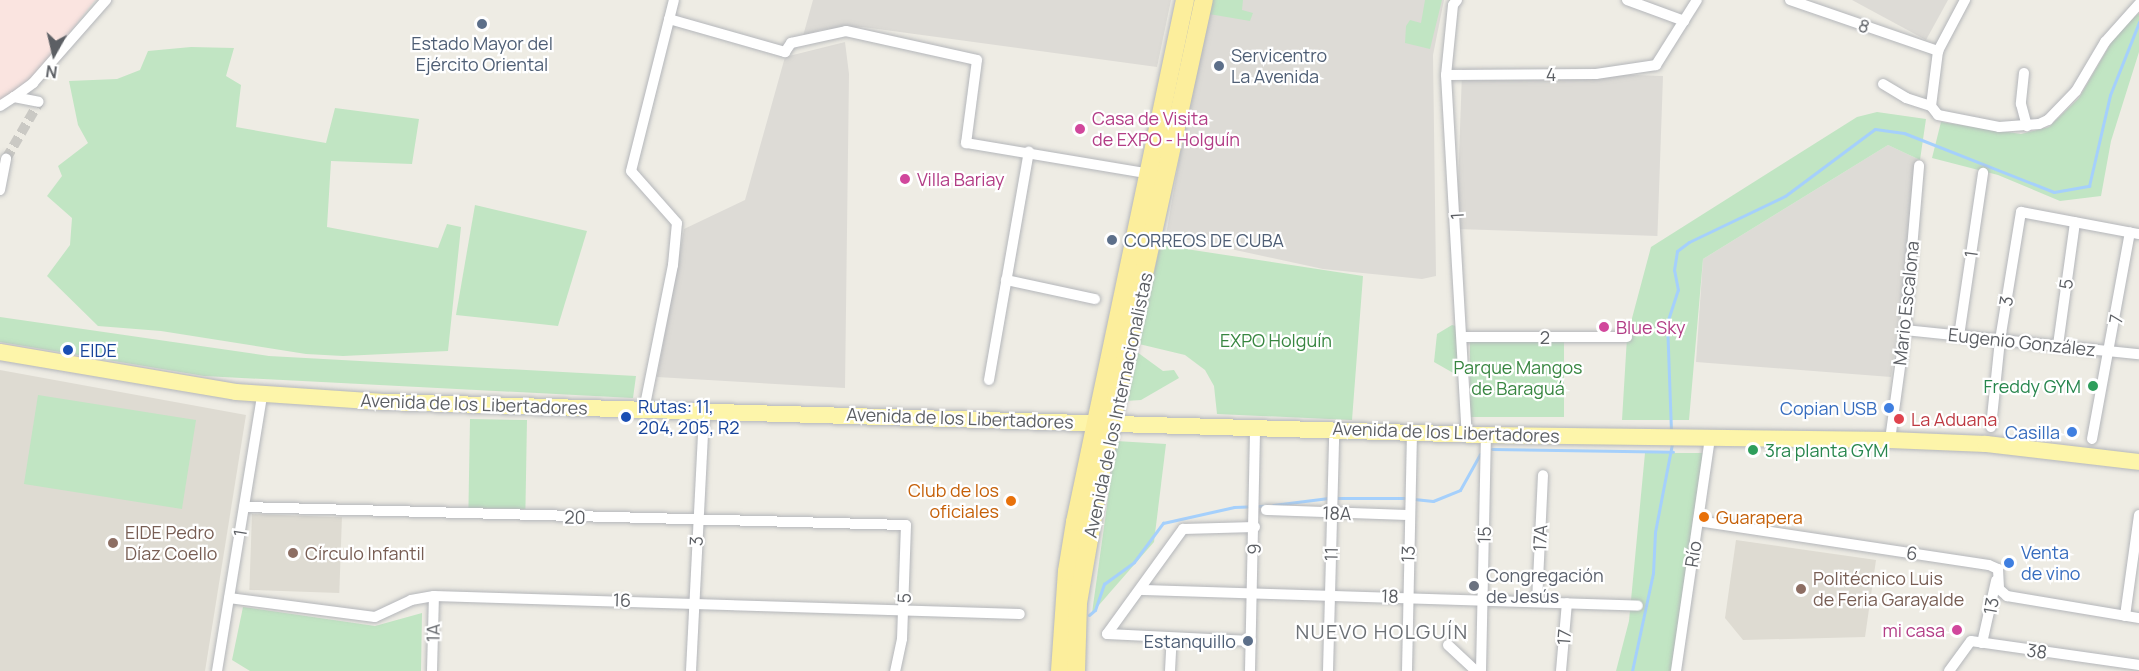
<!DOCTYPE html>
<meta charset="utf-8">
<style>
body{margin:0}
#map{position:relative;width:2139px;height:671px;overflow:hidden;background:#eeece4;font-family:Manrope,sans-serif}
div>[style]{position:absolute}
.industrial>*{inset:0;background:#dddbd6;transform-origin:0 0}
.education>*{inset:0;background:#dedbd2;transform-origin:0 0}
.medical>*{inset:0;background:#fae4e0}
.green>*{inset:0;background:#c1e5c3;transform-origin:0 0}
.stream>*{height:3px;margin:-1.5px;padding:0 1.5px;transform-origin:1.5px;border-radius:1.5px;background:#a5d0fc}
.minor-tunnel>*{height:10px;margin-top:-5px;transform-origin:0;background:repeating-linear-gradient(90deg,#cac9c4 0 10px,transparent 0 15px)}
.roads{filter:drop-shadow(0 0 2px #b4b6ba) drop-shadow(0 0 2px #b4b6ba)}
.minor>*{height:10px;margin:-5px;padding:0 5px;transform-origin:5px;border-radius:5px;background:#fff}
.primary>*{height:16px;margin:-8px;padding:0 8px;transform-origin:8px;border-radius:8px;background:#fdf5aa}
.trunk>*{height:18px;margin:-9px;padding:0 9px;transform-origin:9px;border-radius:9px;background:#fcee9c}
.dots>*{width:16px;height:16px;translate:-50% -50%;box-sizing:border-box;border:3px solid #fff;border-radius:50%}
span{translate:-50% -50%;white-space:nowrap;text-align:center;line-height:1.15;-webkit-text-stroke:4.5px #fff;paint-order:stroke}
.street-label{font-size:18px;color:#5c5f64}
.service-label{font-size:18px;color:#4e5e75}
.left{translate:0 -50%;text-align:left}
.right{translate:-100% -50%;text-align:right}
.hotel-label{font-size:18px;color:#b23c85}
.park-label{font-size:18px;color:#388641}
.transit-label{font-size:18px;color:#164399}
.leisure-label{font-size:18px;color:#27864d}
.shop-label{font-size:18px;color:#366cbe}
.health-label{font-size:18px;color:#be3a42}
.food-label{font-size:18px;color:#c56008}
.education-label{font-size:18px;color:#785e54}
.worship-label{font-size:18px;color:#5b616d}
.neighbourhood-label{font-size:20px;color:#6d7176;letter-spacing:1.5px}
.north{position:absolute;left:24px;top:24px;width:60px;height:60px;-webkit-text-stroke:4px #fff;paint-order:stroke;rotate:188deg;font-size:16px;font-weight:700;line-height:24px;text-align:center;color:#5c5f64}
.north::after{content:'';display:block;margin:auto;width:21px;height:27px;background:#5c5f64;clip-path:polygon(50% 0,100% 100%,50% 72%,0 100%)}
</style>
<div id="map">
<div class="industrial">
<div style="clip-path:polygon(813px 0,1171px 0,1157px 67px,863px 27px,820px 30px,803px 36px)"></div>
<div style="clip-path:polygon(1207px 0,1444px 0,1433px 55px,1436px 276px,1422px 279px,1323px 269px,1166px 235px)"></div>
<div style="clip-path:polygon(1852px 0,1948px 0,1926px 40px)"></div>
<div style="clip-path:polygon(845px 42px,849px 74px,845px 388px,657px 377px,684px 229px,745px 200px,785px 57px)"></div>
<div style="left:1663px;top:76px;width:160px;height:201px;rotate:92deg"></div>
<div style="clip-path:polygon(1888px 145px,1920px 160px,1891px 377px,1696px 362px,1703px 259px)"></div>
</div>
<div class="education">
<div style="clip-path:polygon(0 370px,246px 415px,205px 671px,0 671px)"></div>
<div style="left:252px;top:514px;width:90px;height:76px;rotate:2deg"></div>
<div style="clip-path:polygon(1736px 540px,1876px 560px,1865px 637px,1743px 640px,1725px 618px)"></div>
</div>
<div class="medical">
<div style="clip-path:polygon(0 0,95px 0,31px 82px,0 105px)"></div>
</div>
<div class="green">
<div style="clip-path:polygon(1211px 0,1243px 0,1242px 10px,1253px 13px,1250px 21px,1209px 14px)"></div>
<div style="clip-path:polygon(1425px 0,1442px 0,1430px 49px,1405px 43px,1406px 26px,1410px 20px,1421px 23px)"></div>
<div style="clip-path:polygon(2139px 13px,2139px 52px,2111px 141px,2101px 196px,2060px 201px,1998px 175px,1932px 158px,1941px 122px,2021px 134px,2049px 127px,2079px 98px,2118px 31px)"></div>
<div style="clip-path:polygon(191px 47px,234px 48px,226px 76px,241px 85px,236px 127px,326px 143px,335px 108px,419px 119px,412px 164px,331px 161px,327px 227px,438px 248px,447px 224px,461px 227px,448px 351px,343px 356px,306px 354px,161px 331px,98px 326px,47px 276px,70px 245px,72px 218px,47px 196px,62px 176px,58px 166px,88px 143px,78px 125px,69px 81px,117px 79px,140px 70px,148px 51px)"></div>
<div style="clip-path:polygon(1877px 112px,1926px 119px,1920px 160px,1888px 145px,1703px 259px,1689px 420px,1622px 420px,1627px 337px,1651px 247px,1857px 117px)"></div>
<div style="clip-path:polygon(475px 205px,587px 231px,558px 326px,456px 315px)"></div>
<div style="clip-path:polygon(1160px 245px,1363px 276px,1352px 420px,1217px 414px,1214px 386px,1205px 370px,1185px 355px,1139px 344px)"></div>
<div style="clip-path:polygon(0 317px,269px 356px,636px 376px,633px 398px,204px 376px,0 342px)"></div>
<div style="clip-path:polygon(1452px 325px,1456px 326px,1459px 371px,1455px 374px,1434px 362px,1437px 334px)"></div>
<div style="left:1564px;top:340px;width:77px;height:94px;rotate:90deg"></div>
<div style="clip-path:polygon(1137px 352px,1163px 371px,1174px 370px,1179px 378px,1141px 400px,1125px 401px)"></div>
<div style="left:38px;top:395px;width:160px;height:90px;rotate:9deg"></div>
<div style="left:470px;top:419px;width:57px;height:89px;rotate:1deg"></div>
<div style="clip-path:polygon(1116px 441px,1166px 444px,1154px 542px,1092px 613px)"></div>
<div style="clip-path:polygon(1645px 453px,1703px 453px,1671px 671px,1616px 671px,1629px 621px)"></div>
<div style="clip-path:polygon(243px 607px,375px 626px,422px 613px,421px 671px,250px 671px,232px 660px)"></div>
</div>
<div class="stream">
<div style="left:1671px;top:431px;width:108px;rotate:-92.1deg"></div>
<div style="left:1667px;top:323px;width:35px;rotate:-72deg"></div>
<div style="left:1678px;top:290px;width:20px;rotate:-101deg"></div>
<div style="left:1674px;top:270px;width:19px;rotate:-81deg"></div>
<div style="left:1677px;top:251px;width:15px;rotate:-37deg"></div>
<div style="left:1689px;top:242px;width:106px;rotate:-25.6deg"></div>
<div style="left:1785px;top:196px;width:112px;rotate:-36.7deg"></div>
<div style="left:1875px;top:129px;width:29px;rotate:8deg"></div>
<div style="left:1904px;top:133px;width:161px;rotate:21.5deg"></div>
<div style="left:2054px;top:192px;width:36px;rotate:-10deg"></div>
<div style="left:2089px;top:186px;width:93px;rotate:-77deg"></div>
<div style="left:2110px;top:95px;width:79px;rotate:-68.3deg"></div>
<div style="left:1492px;top:449px;width:181px;rotate:0.9deg"></div>
<div style="left:1336px;top:498px;width:71px"></div>
<div style="left:1414px;top:499px;width:19px;rotate:6deg"></div>
<div style="left:1433px;top:501px;width:29px;rotate:-22deg"></div>
<div style="left:1460px;top:490px;width:41px;rotate:-60.9deg"></div>
<div style="left:1273px;top:505px;width:56px;rotate:-7.1deg"></div>
<div style="left:1089px;top:615px;width:8px;rotate:-40deg"></div>
<div style="left:1095px;top:610px;width:28px;rotate:-71deg"></div>
<div style="left:1104px;top:584px;width:37px;rotate:-36deg"></div>
<div style="left:1134px;top:562px;width:49px;rotate:-53.4deg"></div>
<div style="left:1163px;top:523px;width:73px;rotate:-12.7deg"></div>
<div style="left:1234px;top:507px;width:33px;rotate:-2deg"></div>
<div style="left:1632px;top:671px;width:100px;rotate:-77.9deg"></div>
<div style="left:1653px;top:573px;width:41px;rotate:-87.2deg"></div>
<div style="left:1655px;top:532px;width:90px;rotate:-79.1deg"></div>
</div>
<div class="minor-tunnel">
<div style="left:6px;top:159px;width:66px;rotate:-59.9deg"></div>
</div>
<div class="roads">
<div class="minor">
<div style="left:1457px;top:0;width:6px;rotate:129deg"></div>
<div style="left:1453px;top:5px;width:70px;rotate:95.7deg"></div>
<div style="left:1446px;top:75px;width:360px;rotate:86.7deg"></div>
<div style="left:1627px;top:0;width:61px;rotate:20.2deg"></div>
<div style="left:1790px;top:0;width:157px;rotate:19deg"></div>
<div style="left:669px;top:19px;width:121px;rotate:15.9deg"></div>
<div style="left:785px;top:52px;width:11px;rotate:-56deg"></div>
<div style="left:791px;top:43px;width:56px;rotate:-12.3deg"></div>
<div style="left:846px;top:31px;width:134px;rotate:12.5deg"></div>
<div style="left:977px;top:60px;width:84px;rotate:97.5deg"></div>
<div style="left:966px;top:143px;width:188px;rotate:9.5deg"></div>
<div style="left:2024px;top:73px;width:31px;rotate:96deg"></div>
<div style="left:2021px;top:104px;width:23px;rotate:75deg"></div>
<div style="left:1446px;top:75px;width:150px;rotate:-0.4deg"></div>
<div style="left:1596px;top:74px;width:61px;rotate:-8.5deg"></div>
<div style="left:1656px;top:65px;width:77px;rotate:-57.8deg"></div>
<div style="left:1883px;top:84px;width:27px;rotate:31deg"></div>
<div style="left:1906px;top:98px;width:26px;rotate:18deg"></div>
<div style="left:1931px;top:106px;width:11px;rotate:52deg"></div>
<div style="left:1938px;top:115px;width:62px;rotate:11.1deg"></div>
<div style="left:1999px;top:127px;width:40px;rotate:-4.3deg"></div>
<div style="left:2039px;top:124px;width:10px;rotate:-24deg"></div>
<div style="left:2048px;top:120px;width:40px;rotate:-46deg"></div>
<div style="left:2076px;top:91px;width:57px;rotate:-59.4deg"></div>
<div style="left:2105px;top:42px;width:51px;rotate:-48.2deg"></div>
<div style="left:14px;top:97px;width:24px;rotate:-36deg"></div>
<div style="left:33px;top:83px;width:111px;rotate:-48.7deg"></div>
<div style="left:0;top:106px;width:17px;rotate:-33deg"></div>
<div style="left:14px;top:97px;width:25px;rotate:11deg"></div>
<div style="left:1931px;top:106px;width:55px;rotate:-82.7deg"></div>
<div style="left:1938px;top:51px;width:58px;rotate:-62.1deg"></div>
<div style="left:0;top:190px;width:32px;rotate:-79deg"></div>
<div style="left:1006px;top:280px;width:91px;rotate:12.1deg"></div>
<div style="left:1905px;top:330px;width:235px;rotate:5.9deg"></div>
<div style="left:1959px;top:336px;width:165px;rotate:-81.6deg"></div>
<div style="left:1462px;top:337px;width:165px"></div>
<div style="left:2058px;top:345px;width:124px;rotate:-82.1deg"></div>
<div style="left:989px;top:380px;width:232px;rotate:-80.1deg"></div>
<div style="left:644px;top:410px;width:148px;rotate:-78.7deg"></div>
<div style="left:673px;top:265px;width:42px;rotate:-84.6deg"></div>
<div style="left:677px;top:223px;width:69px;rotate:-131.5deg"></div>
<div style="left:631px;top:171px;width:176px;rotate:-75.9deg"></div>
<div style="left:1991px;top:427px;width:87px;rotate:-84.1deg"></div>
<div style="left:2000px;top:340px;width:130px;rotate:-80.7deg"></div>
<div style="left:2021px;top:212px;width:120px;rotate:10.6deg"></div>
<div style="left:2092px;top:439px;width:210px;rotate:-79.6deg"></div>
<div style="left:1890px;top:440px;width:111px;rotate:-82.2deg"></div>
<div style="left:1905px;top:330px;width:165px;rotate:-85.1deg"></div>
<div style="left:244px;top:507px;width:662px;rotate:1.56deg"></div>
<div style="left:906px;top:525px;width:114px;rotate:92deg"></div>
<div style="left:902px;top:639px;width:33px;rotate:102deg"></div>
<div style="left:1266px;top:510px;width:143px;rotate:2deg"></div>
<div style="left:1698px;top:521px;width:294px;rotate:8.6deg"></div>
<div style="left:1989px;top:565px;width:10px;rotate:24deg"></div>
<div style="left:1998px;top:569px;width:20px;rotate:87deg"></div>
<div style="left:1999px;top:589px;width:11px;rotate:41deg"></div>
<div style="left:2007px;top:596px;width:134px;rotate:9.5deg"></div>
<div style="left:1141px;top:590px;width:497px;rotate:1.8deg"></div>
<div style="left:229px;top:598px;width:147px;rotate:7.4deg"></div>
<div style="left:375px;top:617px;width:40px;rotate:-25deg"></div>
<div style="left:411px;top:600px;width:23px;rotate:-10deg"></div>
<div style="left:434px;top:596px;width:586px;rotate:1.76deg"></div>
<div style="left:1537px;top:602px;width:127px;rotate:-87.3deg"></div>
<div style="left:2125px;top:616px;width:102px;rotate:-82.1deg"></div>
<div style="left:1107px;top:634px;width:130px;rotate:-54.1deg"></div>
<div style="left:1183px;top:529px;width:72px;rotate:-1.6deg"></div>
<div style="left:1107px;top:634px;width:144px;rotate:2.8deg"></div>
<div style="left:1982px;top:643px;width:64px;rotate:-77.3deg"></div>
<div style="left:1448px;top:645px;width:38px;rotate:43deg"></div>
<div style="left:217px;top:671px;width:280px;rotate:-80.7deg"></div>
<div style="left:432px;top:671px;width:75px;rotate:-88.5deg"></div>
<div style="left:691px;top:671px;width:260px;rotate:-87.1deg"></div>
<div style="left:1170px;top:671px;width:33px;rotate:-87deg"></div>
<div style="left:1250px;top:671px;width:243px;rotate:-88.8deg"></div>
<div style="left:1328px;top:671px;width:234px;rotate:-88.5deg"></div>
<div style="left:1407px;top:671px;width:234px;rotate:-88.8deg"></div>
<div style="left:1481px;top:671px;width:236px;rotate:-88.8deg"></div>
<div style="left:1561px;top:671px;width:68px;rotate:-85deg"></div>
<div style="left:1676px;top:671px;width:236px;rotate:-81.7deg"></div>
<div style="left:1949px;top:671px;width:37px;rotate:-54deg"></div>
<div style="left:1971px;top:641px;width:170px;rotate:8.1deg"></div>
</div>
<div class="primary">
<div style="left:0;top:352px;width:239px;rotate:9.6deg"></div>
<div style="left:236px;top:392px;width:148px;rotate:3.9deg"></div>
<div style="left:384px;top:402px;width:1102px;rotate:1.72deg"></div>
<div style="left:1486px;top:435px;width:404px;rotate:0.7deg"></div>
<div style="left:1890px;top:440px;width:96px;rotate:2.4deg"></div>
<div style="left:1986px;top:444px;width:154px;rotate:6.7deg"></div>
</div>
<div class="trunk">
<div style="left:1060px;top:671px;width:100px;rotate:-86deg"></div>
<div style="left:1067px;top:571px;width:50px;rotate:-80.7deg"></div>
<div style="left:1075px;top:522px;width:533px;rotate:-78.1deg"></div>
<div style="left:1076px;top:671px;width:68px;rotate:-88.3deg"></div>
<div style="left:1078px;top:603px;width:129px;rotate:-80.2deg"></div>
<div style="left:1100px;top:476px;width:487px;rotate:-77.7deg"></div>
</div>
</div>
<div class="dots">
<div style="left:482px;top:24px;background:#5c6f8a"></div>
<div style="left:1219px;top:66px;background:#5c6f8a"></div>
<div style="left:1080px;top:129px;background:#d1479c"></div>
<div style="left:905px;top:179px;background:#d1479c"></div>
<div style="left:1112px;top:240px;background:#5c6f8a"></div>
<div style="left:1604px;top:327px;background:#d1479c"></div>
<div style="left:68px;top:350px;background:#1a4fb4"></div>
<div style="left:2093px;top:386px;background:#2e9e5b"></div>
<div style="left:1889px;top:408px;background:#3f7fe0"></div>
<div style="left:626px;top:417px;background:#1a4fb4"></div>
<div style="left:1899px;top:419px;background:#e0444e"></div>
<div style="left:2072px;top:432px;background:#3f7fe0"></div>
<div style="left:1753px;top:450px;background:#2e9e5b"></div>
<div style="left:1011px;top:501px;background:#e8710a"></div>
<div style="left:1704px;top:517px;background:#e8710a"></div>
<div style="left:113px;top:543px;background:#8d6e63"></div>
<div style="left:293px;top:553px;background:#8d6e63"></div>
<div style="left:2009px;top:563px;background:#3f7fe0"></div>
<div style="left:1474px;top:586px;background:#6b7280"></div>
<div style="left:1801px;top:589px;background:#8d6e63"></div>
<div style="left:1957px;top:630px;background:#d1479c"></div>
<div style="left:1248px;top:641px;background:#5c6f8a"></div>
</div>
<div class="street-label">
<span style="left:1864px;top:26px;rotate:19deg">8</span>
<span style="left:1551px;top:74px">4</span>
<span style="left:1457px;top:216px;rotate:-94deg">1</span>
<span style="left:1971px;top:254px;rotate:-82deg">1</span>
<span style="left:2066px;top:284px;rotate:-82deg">5</span>
<span style="left:2006px;top:301px;rotate:-81deg">3</span>
<span style="left:1906px;top:303px;rotate:-84deg">Mario Escalona</span>
<span style="left:2116px;top:319px;rotate:-81deg">7</span>
<span style="left:1545px;top:337px">2</span>
<span style="left:2022px;top:342px;rotate:6deg">Eugenio González</span>
<span style="left:474px;top:404px;rotate:2deg">Avenida de los Libertadores</span>
<span style="left:1118px;top:405px;rotate:-78deg">Avenida de los Internacionalistas</span>
<span style="left:960px;top:418px;rotate:2deg">Avenida de los Libertadores</span>
<span style="left:1446px;top:432px;rotate:2deg">Avenida de los Libertadores</span>
<span style="left:1337px;top:513px;rotate:2deg">18A</span>
<span style="left:575px;top:517px;rotate:1deg">20</span>
<span style="left:240px;top:533px;rotate:-81deg">1</span>
<span style="left:1484px;top:535px;rotate:-89deg">15</span>
<span style="left:1540px;top:538px;rotate:-87deg">17A</span>
<span style="left:696px;top:541px;rotate:-88deg">3</span>
<span style="left:1254px;top:549px;rotate:-89deg">9</span>
<span style="left:1912px;top:553px;rotate:9deg">6</span>
<span style="left:1331px;top:554px;rotate:-89deg">11</span>
<span style="left:1408px;top:554px;rotate:-88deg">13</span>
<span style="left:1693px;top:554px;rotate:-81deg">Río</span>
<span style="left:1390px;top:596px;rotate:2deg">18</span>
<span style="left:904px;top:598px;rotate:-88deg">5</span>
<span style="left:622px;top:600px;rotate:2deg">16</span>
<span style="left:1991px;top:606px;rotate:-80deg">13</span>
<span style="left:433px;top:633px;rotate:-89deg">1A</span>
<span style="left:1564px;top:637px;rotate:-86deg">17</span>
<span style="left:2037px;top:651px;rotate:8deg">38</span>
</div>
<div class="service-label">
<span style="left:482px;top:54px">Estado Mayor del<br>Ejército Oriental</span>
<span class="left" style="left:1231px;top:66px">Servicentro<br>La Avenida</span>
<span class="left" style="left:1124px;top:240px">CORREOS DE CUBA</span>
<span class="right" style="left:1236px;top:641px">Estanquillo</span>
</div>
<div class="hotel-label">
<span class="left" style="left:1092px;top:129px">Casa de Visita<br>de EXPO - Holguín</span>
<span class="left" style="left:917px;top:179px">Villa Bariay</span>
<span class="left" style="left:1616px;top:327px">Blue Sky</span>
<span class="right" style="left:1945px;top:630px">mi casa</span>
</div>
<div class="park-label">
<span style="left:1276px;top:340px">EXPO Holguín</span>
<span style="left:1518px;top:378px">Parque Mangos<br>de Baraguá</span>
</div>
<div class="transit-label">
<span class="left" style="left:80px;top:350px">EIDE</span>
<span class="left" style="left:638px;top:417px">Rutas: 11,<br>204, 205, R2</span>
</div>
<div class="leisure-label">
<span class="right" style="left:2081px;top:386px">Freddy GYM</span>
<span class="left" style="left:1765px;top:450px">3ra planta GYM</span>
</div>
<div class="shop-label">
<span class="right" style="left:1877px;top:408px">Copian USB</span>
<span class="right" style="left:2060px;top:432px">Casilla</span>
<span class="left" style="left:2021px;top:563px">Venta<br>de vino</span>
</div>
<div class="health-label">
<span class="left" style="left:1911px;top:419px">La Aduana</span>
</div>
<div class="food-label">
<span class="right" style="left:999px;top:501px">Club de los<br>oficiales</span>
<span class="left" style="left:1716px;top:517px">Guarapera</span>
</div>
<div class="education-label">
<span class="left" style="left:125px;top:543px">EIDE Pedro<br>Díaz Coello</span>
<span class="left" style="left:305px;top:553px">Círculo Infantil</span>
<span class="left" style="left:1813px;top:589px">Politécnico Luis<br>de Feria Garayalde</span>
</div>
<div class="worship-label">
<span class="left" style="left:1486px;top:586px">Congregación<br>de Jesús</span>
</div>
<div class="neighbourhood-label">
<span style="left:1382px;top:631px">NUEVO HOLGUÍN</span>
</div>
<div class="north">N</div>
</div>
